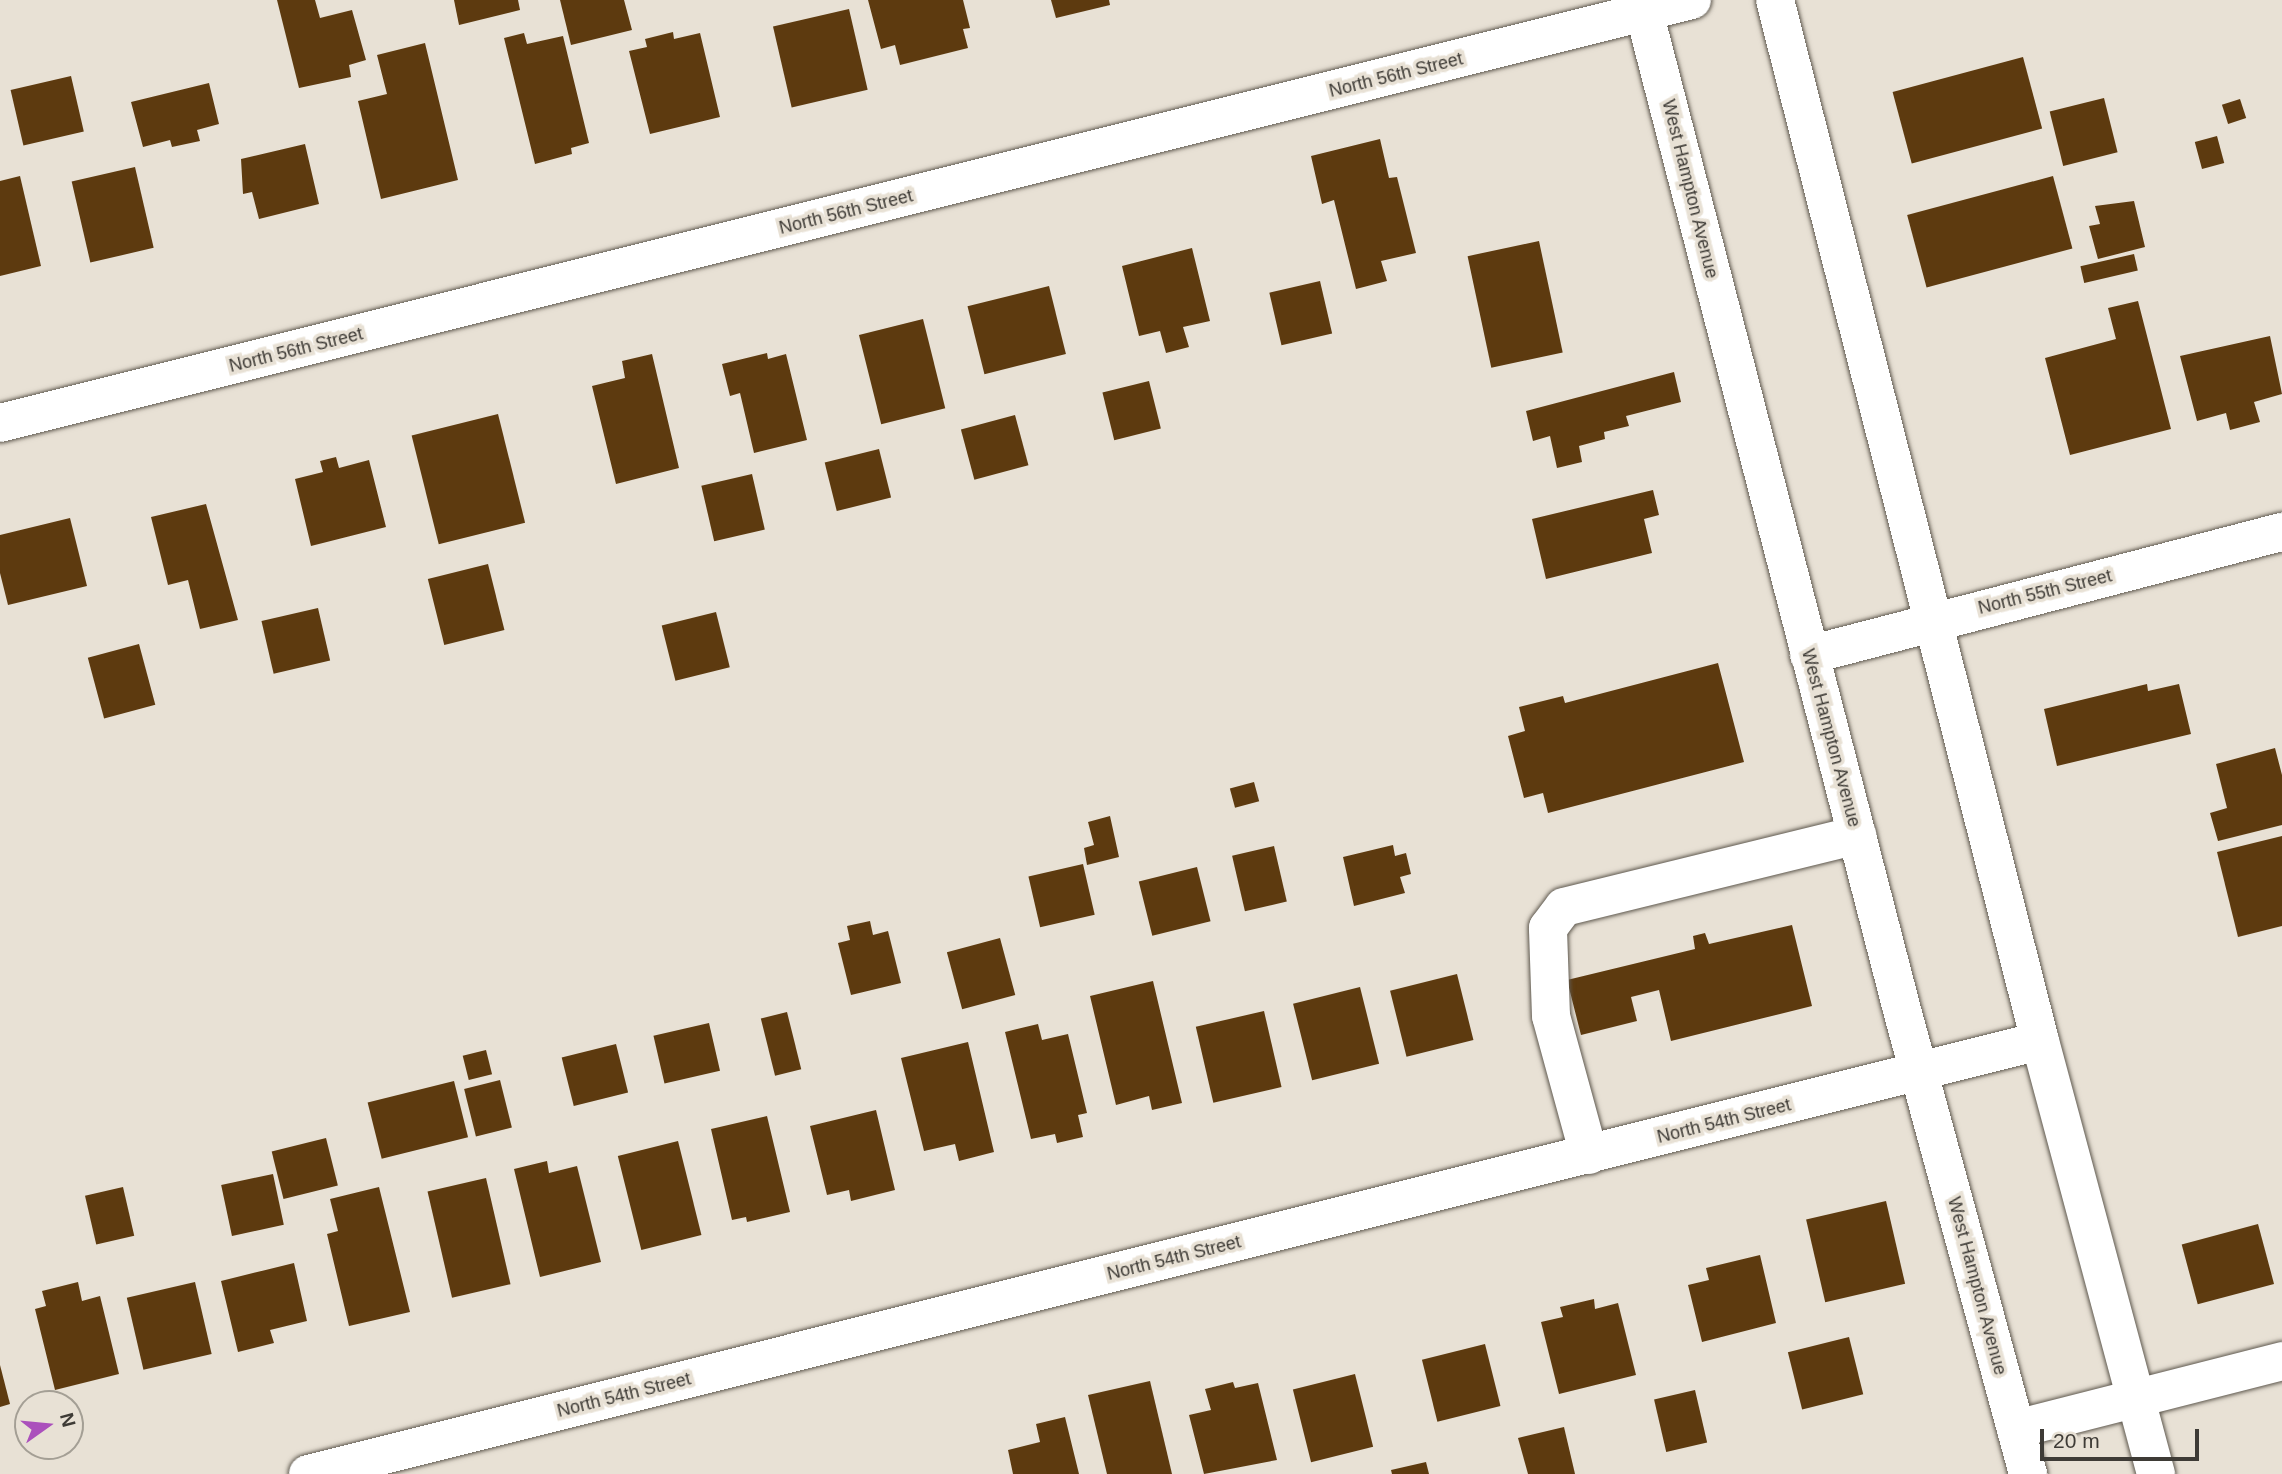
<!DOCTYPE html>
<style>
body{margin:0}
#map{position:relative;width:2282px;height:1474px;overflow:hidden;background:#e8e1d5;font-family:Helvetica,sans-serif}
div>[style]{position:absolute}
.building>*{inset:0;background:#5d3a0f;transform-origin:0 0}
.roads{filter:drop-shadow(0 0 2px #5f594f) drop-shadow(0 0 2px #5f594f)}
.minor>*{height:38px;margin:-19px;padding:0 19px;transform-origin:19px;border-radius:19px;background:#fff}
.major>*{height:38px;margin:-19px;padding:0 19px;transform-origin:19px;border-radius:19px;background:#fff}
span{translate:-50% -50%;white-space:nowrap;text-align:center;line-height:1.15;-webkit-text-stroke:7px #e8e1d5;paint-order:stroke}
.street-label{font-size:18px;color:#3e3b36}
.north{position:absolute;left:14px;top:1390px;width:70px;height:70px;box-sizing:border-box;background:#e8e1d5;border:2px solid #a49f95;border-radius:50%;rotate:75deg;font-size:19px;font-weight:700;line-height:28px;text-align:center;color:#3e3b36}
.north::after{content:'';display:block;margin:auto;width:24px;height:32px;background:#ab50bc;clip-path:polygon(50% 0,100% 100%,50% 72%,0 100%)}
.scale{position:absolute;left:2040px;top:1429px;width:159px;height:32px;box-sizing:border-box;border:4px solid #3e3b36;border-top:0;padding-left:9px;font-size:21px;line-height:24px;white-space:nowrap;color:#3e3b36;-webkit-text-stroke:5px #e8e1d5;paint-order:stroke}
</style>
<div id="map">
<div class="building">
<div style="clip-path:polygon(277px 0,315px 0,320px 18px,352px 10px,366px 60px,349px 65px,351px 77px,299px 88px)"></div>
<div style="clip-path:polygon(454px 0,518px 0,520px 10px,459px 25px)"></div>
<div style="clip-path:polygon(560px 0,624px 0,632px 30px,571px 45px)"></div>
<div style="clip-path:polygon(868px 0,963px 0,970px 28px,963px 29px,968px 48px,900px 65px,895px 45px,881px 49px)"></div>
<div style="clip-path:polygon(1051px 0,1109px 0,1110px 5px,1056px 18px)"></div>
<div style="left:849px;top:9px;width:83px;height:78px;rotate:77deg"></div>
<div style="clip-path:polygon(673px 32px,674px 39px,700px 33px,720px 117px,650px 134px,629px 51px,647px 47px,645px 39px)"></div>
<div style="clip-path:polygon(524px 33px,527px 44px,563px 36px,589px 143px,571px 148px,572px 154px,535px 164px,504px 38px)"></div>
<div style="clip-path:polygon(425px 43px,458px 180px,381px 199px,358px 101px,387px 94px,377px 55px)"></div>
<div style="left:2023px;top:57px;width:74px;height:135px;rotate:75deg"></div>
<div style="left:71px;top:76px;width:57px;height:62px;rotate:77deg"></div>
<div style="clip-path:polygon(209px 83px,219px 124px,197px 130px,200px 141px,172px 147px,170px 140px,143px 147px,131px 102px)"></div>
<div style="left:2104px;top:98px;width:56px;height:56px;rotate:76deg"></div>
<div style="left:2240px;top:99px;width:20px;height:19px;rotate:72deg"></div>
<div style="left:2217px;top:136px;width:28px;height:23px;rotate:75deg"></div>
<div style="clip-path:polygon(1380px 139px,1389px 178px,1397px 177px,1416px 253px,1381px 261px,1387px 281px,1356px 289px,1334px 200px,1322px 204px,1311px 156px)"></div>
<div style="clip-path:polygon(305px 144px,319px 204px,259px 219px,252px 192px,243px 194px,241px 159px)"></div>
<div style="left:135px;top:167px;width:83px;height:65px;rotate:77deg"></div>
<div style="clip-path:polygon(20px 176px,41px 266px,0 276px,0 181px)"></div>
<div style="left:2053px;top:176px;width:75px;height:151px;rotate:75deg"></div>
<div style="clip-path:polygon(2134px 201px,2145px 247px,2098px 259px,2089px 226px,2100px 224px,2095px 206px)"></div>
<div style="left:1539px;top:241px;width:114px;height:73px;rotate:78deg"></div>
<div style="clip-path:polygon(1192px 248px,1210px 321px,1183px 327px,1189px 347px,1166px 353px,1160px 331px,1139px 336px,1122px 266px)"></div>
<div style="left:2134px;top:254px;width:17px;height:55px;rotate:77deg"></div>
<div style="left:1320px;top:281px;width:54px;height:52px;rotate:77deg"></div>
<div style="left:1049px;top:286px;width:70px;height:84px;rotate:76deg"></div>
<div style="clip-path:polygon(2138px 301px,2171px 429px,2070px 455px,2045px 358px,2116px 339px,2108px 308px)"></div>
<div style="left:923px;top:319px;width:92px;height:66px;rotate:76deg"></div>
<div style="clip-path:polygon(2270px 336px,2282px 394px,2254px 402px,2260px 422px,2230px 430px,2226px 413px,2197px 421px,2180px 356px)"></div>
<div style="clip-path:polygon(767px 353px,768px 359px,786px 354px,807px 440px,754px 453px,740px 393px,730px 396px,722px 364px)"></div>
<div style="clip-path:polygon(652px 354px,679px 468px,616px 484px,592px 386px,625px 378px,622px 361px)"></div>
<div style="clip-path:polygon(1674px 372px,1681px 402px,1626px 416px,1629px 426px,1604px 432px,1605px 439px,1579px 446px,1582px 462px,1557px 468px,1550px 436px,1533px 441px,1526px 411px)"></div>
<div style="left:1149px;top:381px;width:49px;height:48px;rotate:76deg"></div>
<div style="left:498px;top:414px;width:112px;height:89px;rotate:76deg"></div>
<div style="left:1015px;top:415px;width:52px;height:56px;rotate:75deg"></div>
<div style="left:879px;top:449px;width:50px;height:56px;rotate:76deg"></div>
<div style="clip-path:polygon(336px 457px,339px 468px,369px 460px,386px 527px,311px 546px,295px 479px,323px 472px,320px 461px)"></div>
<div style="left:752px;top:474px;width:57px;height:52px;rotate:77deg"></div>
<div style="clip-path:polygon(1653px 490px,1659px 515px,1644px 519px,1652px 553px,1546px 579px,1532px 519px)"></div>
<div style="clip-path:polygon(206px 504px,238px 620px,200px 629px,188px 580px,168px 585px,151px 517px)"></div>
<div style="clip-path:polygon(70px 518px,87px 586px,8px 605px,0 573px,0 535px)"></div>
<div style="left:488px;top:564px;width:68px;height:62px;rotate:76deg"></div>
<div style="left:318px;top:608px;width:54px;height:58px;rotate:77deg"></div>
<div style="left:716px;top:612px;width:57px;height:56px;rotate:76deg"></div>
<div style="left:139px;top:644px;width:63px;height:53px;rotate:75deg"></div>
<div style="clip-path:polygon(1718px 663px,1744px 762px,1548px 813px,1543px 793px,1524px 798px,1508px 736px,1525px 731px,1519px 707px,1563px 696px,1565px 703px)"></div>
<div style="clip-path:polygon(2147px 684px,2148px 691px,2179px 684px,2191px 734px,2057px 766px,2044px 709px)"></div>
<div style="clip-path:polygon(2275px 748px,2282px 775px,2282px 825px,2218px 841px,2210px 813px,2227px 808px,2216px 764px)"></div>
<div style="left:1254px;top:782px;width:20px;height:25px;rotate:75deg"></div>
<div style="clip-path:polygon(1110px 816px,1119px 857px,1087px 865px,1084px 848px,1094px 845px,1088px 822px)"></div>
<div style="clip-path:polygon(2282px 836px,2282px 926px,2238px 937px,2217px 852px)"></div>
<div style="clip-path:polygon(1393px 845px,1395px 856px,1406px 853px,1411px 874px,1400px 877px,1405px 893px,1354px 906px,1343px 857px)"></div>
<div style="left:1274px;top:846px;width:57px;height:43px;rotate:77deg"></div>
<div style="left:1083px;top:864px;width:52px;height:56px;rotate:77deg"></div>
<div style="left:1197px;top:867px;width:56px;height:60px;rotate:76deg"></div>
<div style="clip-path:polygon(870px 921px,873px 935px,888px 931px,901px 983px,851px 995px,838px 943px,850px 940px,847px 926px)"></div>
<div style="clip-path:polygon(1792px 925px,1812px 1006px,1671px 1041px,1659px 990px,1631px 997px,1637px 1021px,1581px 1035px,1567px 980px,1695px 949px,1693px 936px,1705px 933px,1709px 944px)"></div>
<div style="left:1000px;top:938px;width:59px;height:55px;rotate:75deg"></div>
<div style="left:1457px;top:974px;width:68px;height:69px;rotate:76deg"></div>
<div style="clip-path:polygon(1153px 981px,1182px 1103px,1152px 1110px,1149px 1096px,1116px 1105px,1090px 996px)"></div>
<div style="left:1360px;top:987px;width:79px;height:69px;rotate:76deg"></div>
<div style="left:1264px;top:1011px;width:78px;height:70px;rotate:77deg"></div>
<div style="left:787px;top:1012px;width:59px;height:27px;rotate:76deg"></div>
<div style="left:709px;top:1023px;width:49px;height:57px;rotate:77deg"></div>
<div style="clip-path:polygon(1038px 1024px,1042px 1040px,1068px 1034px,1087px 1113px,1078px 1115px,1083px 1137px,1057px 1143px,1055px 1134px,1031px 1139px,1005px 1032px)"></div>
<div style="clip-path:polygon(968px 1042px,994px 1152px,959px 1161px,955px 1144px,924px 1151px,901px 1058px)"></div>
<div style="left:616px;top:1044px;width:50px;height:56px;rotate:76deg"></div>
<div style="left:486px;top:1050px;width:25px;height:24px;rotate:76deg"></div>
<div style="left:500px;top:1080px;width:49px;height:37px;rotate:76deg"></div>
<div style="left:454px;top:1081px;width:58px;height:89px;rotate:76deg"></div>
<div style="clip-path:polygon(876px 1110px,895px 1190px,851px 1201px,849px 1190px,827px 1195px,810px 1126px)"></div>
<div style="clip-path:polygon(767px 1116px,790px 1212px,747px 1222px,746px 1217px,732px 1220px,711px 1129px)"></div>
<div style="left:326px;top:1138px;width:49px;height:56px;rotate:76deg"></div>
<div style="left:678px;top:1141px;width:97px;height:62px;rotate:76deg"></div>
<div style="clip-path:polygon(547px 1161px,549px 1173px,577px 1166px,601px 1262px,540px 1277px,514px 1169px)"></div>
<div style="left:273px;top:1174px;width:52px;height:53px;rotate:78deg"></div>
<div style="left:486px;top:1178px;width:109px;height:60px;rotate:77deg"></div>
<div style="left:123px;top:1187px;width:50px;height:39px;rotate:77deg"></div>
<div style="clip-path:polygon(379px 1187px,410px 1312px,349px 1326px,327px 1234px,338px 1231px,330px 1199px)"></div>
<div style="left:1886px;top:1201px;width:85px;height:82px;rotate:77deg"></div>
<div style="left:2258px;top:1224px;width:62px;height:79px;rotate:75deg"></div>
<div style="clip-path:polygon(1760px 1255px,1776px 1323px,1702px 1342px,1688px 1285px,1709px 1280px,1706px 1268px)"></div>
<div style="clip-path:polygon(294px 1263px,307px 1321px,270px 1330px,274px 1343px,238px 1352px,221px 1281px)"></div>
<div style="clip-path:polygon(78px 1282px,82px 1301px,100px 1296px,119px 1374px,55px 1390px,35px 1309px,46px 1306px,42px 1291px)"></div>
<div style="left:195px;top:1282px;width:74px;height:70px;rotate:77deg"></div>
<div style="clip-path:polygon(1594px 1299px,1595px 1309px,1618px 1303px,1636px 1375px,1559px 1394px,1541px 1322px,1563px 1317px,1560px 1307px)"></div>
<div style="left:1849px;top:1337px;width:59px;height:63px;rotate:76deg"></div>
<div style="left:1485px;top:1344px;width:64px;height:65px;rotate:76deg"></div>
<div style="clip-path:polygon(0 1365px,10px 1404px,0 1407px)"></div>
<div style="left:1355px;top:1374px;width:75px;height:64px;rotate:76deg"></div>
<div style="clip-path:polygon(1150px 1381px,1172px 1474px,1107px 1474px,1088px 1395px)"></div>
<div style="clip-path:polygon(1233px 1382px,1235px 1388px,1258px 1383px,1277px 1460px,1204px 1474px,1189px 1415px,1211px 1410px,1205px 1389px)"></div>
<div style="left:1695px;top:1390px;width:54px;height:42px;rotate:77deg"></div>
<div style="clip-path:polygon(1065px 1417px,1079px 1474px,1013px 1474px,1008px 1450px,1040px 1442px,1036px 1424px)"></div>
<div style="clip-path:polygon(1564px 1427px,1575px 1474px,1528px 1474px,1518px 1438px)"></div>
<div style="clip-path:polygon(1426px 1462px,1429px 1474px,1392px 1474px,1391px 1470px)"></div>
</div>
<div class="roads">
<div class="minor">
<div style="left:0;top:423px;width:1744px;rotate:-14.04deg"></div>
<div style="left:1809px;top:655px;width:489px;rotate:-14.6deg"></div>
<div style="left:1589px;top:1155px;width:144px;rotate:-105.3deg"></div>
<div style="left:1551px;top:1016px;width:88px;rotate:-92deg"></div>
<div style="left:1548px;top:928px;width:26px;rotate:-53deg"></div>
<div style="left:1564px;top:907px;width:302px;rotate:-13.8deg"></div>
<div style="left:2016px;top:1429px;width:275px;rotate:-14.3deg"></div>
<div style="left:308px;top:1474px;width:1785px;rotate:-14.04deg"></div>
</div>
<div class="major">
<div style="left:1641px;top:0;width:1043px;rotate:75.51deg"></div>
<div style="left:1902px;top:1010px;width:481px;rotate:74.8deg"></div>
<div style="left:1775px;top:0;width:1074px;rotate:75.72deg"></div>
<div style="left:2040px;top:1041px;width:448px;rotate:75deg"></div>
</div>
</div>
<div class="street-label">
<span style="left:1396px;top:75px;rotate:-14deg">North 56th Street</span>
<span style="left:1690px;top:189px;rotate:76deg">West Hampton Avenue</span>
<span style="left:846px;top:212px;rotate:-14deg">North 56th Street</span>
<span style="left:296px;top:350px;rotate:-14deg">North 56th Street</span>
<span style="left:2045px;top:592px;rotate:-14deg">North 55th Street</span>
<span style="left:1831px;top:738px;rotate:75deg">West Hampton Avenue</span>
<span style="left:1724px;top:1121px;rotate:-14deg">North 54th Street</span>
<span style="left:1174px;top:1258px;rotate:-14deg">North 54th Street</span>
<span style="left:1977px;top:1286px;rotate:75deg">West Hampton Avenue</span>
<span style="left:624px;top:1395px;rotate:-14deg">North 54th Street</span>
</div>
<div class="north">N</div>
<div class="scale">20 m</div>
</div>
